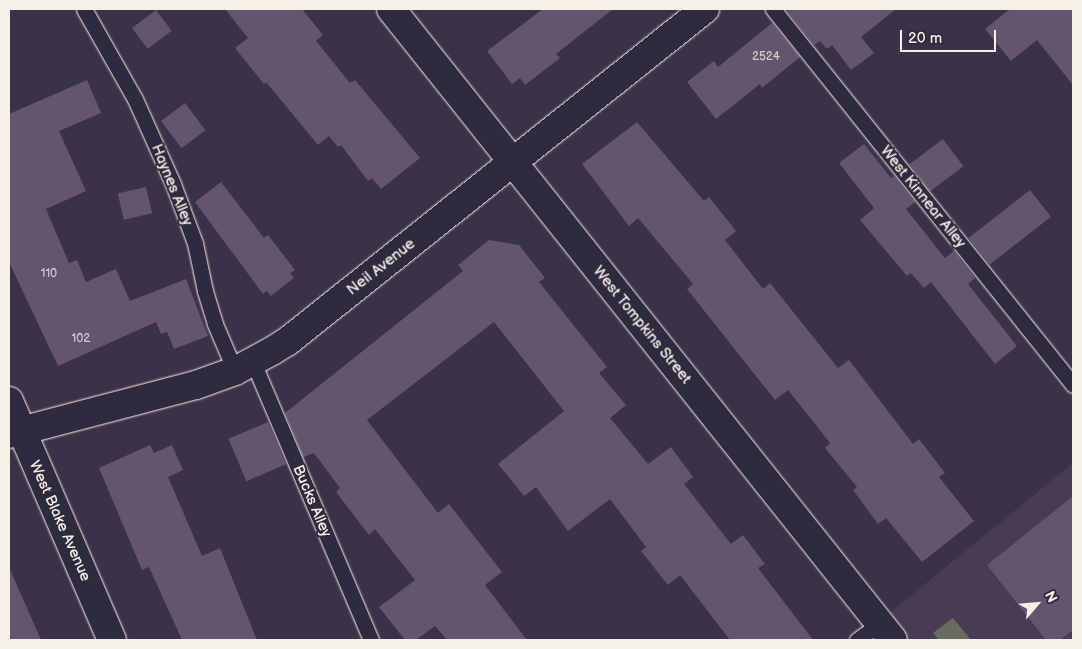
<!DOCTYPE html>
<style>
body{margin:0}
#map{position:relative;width:1082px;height:649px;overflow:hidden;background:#3a3247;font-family:"Balsamiq Sans",sans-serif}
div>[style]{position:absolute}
.built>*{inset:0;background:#473c53}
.green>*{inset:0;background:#686c5e}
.building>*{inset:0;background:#65546e;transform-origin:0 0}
.roads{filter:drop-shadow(0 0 1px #f4f1e8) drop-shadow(0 0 1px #f4f1e8)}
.lane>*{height:15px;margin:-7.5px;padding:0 7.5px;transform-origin:7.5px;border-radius:7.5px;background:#2f2a3d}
.street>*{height:28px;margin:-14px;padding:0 14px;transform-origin:14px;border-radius:14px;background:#2f2a3d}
.secondary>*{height:28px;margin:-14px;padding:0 14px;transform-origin:14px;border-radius:14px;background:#2f2a3d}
span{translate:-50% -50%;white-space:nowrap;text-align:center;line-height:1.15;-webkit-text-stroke:4px #2f2a3d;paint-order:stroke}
.number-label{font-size:12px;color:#d0caca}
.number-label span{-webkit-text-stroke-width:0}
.street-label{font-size:15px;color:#f4f1e8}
.frame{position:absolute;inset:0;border:10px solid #f4f1e8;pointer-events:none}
.north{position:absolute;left:1012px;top:579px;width:50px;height:50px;-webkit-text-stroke:4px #2f2a3d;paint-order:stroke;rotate:63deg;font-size:14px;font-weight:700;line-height:20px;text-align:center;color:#f4f1e8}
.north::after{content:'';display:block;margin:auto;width:18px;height:22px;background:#f4f1e8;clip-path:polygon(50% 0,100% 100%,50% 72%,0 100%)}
.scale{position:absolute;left:900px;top:30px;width:96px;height:22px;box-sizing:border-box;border:2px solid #f4f1e8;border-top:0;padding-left:6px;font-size:15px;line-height:18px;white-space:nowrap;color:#f4f1e8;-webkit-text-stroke:4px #2f2a3d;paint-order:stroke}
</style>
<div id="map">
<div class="built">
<div style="clip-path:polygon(1073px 463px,1073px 640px,855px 640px,875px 625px)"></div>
</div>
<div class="green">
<div style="clip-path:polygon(953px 618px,971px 640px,939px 640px,933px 633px)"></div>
</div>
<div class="building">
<div style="clip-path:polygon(225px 9px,302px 9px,323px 35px,316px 41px,350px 83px,355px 80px,420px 158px,381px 189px,372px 178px,368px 181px,341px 145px,338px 147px,329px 136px,318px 145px,266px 82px,264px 84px,235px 48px,248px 38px)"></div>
<div style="clip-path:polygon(543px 9px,613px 9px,556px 54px,560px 58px,525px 85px,520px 78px,512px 84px,487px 51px)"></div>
<div style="clip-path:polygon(790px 9px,896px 9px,861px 37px,874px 53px,851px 70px,832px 45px,827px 49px,820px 41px,814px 45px,787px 11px)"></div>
<div style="clip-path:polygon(1010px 9px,1073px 9px,1073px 85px,1037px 40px,1011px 61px,985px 29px)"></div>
<div style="left:156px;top:10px;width:26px;height:30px;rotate:53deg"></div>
<div style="clip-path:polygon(772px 23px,800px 57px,762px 88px,760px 84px,716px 119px,687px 82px,714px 61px,718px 67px)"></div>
<div style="clip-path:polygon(87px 80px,101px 113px,59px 131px,86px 191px,46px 209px,69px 263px,77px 260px,86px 282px,116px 269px,130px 301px,186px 279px,208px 336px,174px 349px,167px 332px,161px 334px,156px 322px,58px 366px,9px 262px,9px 114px)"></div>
<div style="left:185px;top:103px;width:34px;height:30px;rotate:53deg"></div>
<div style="clip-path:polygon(637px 122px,704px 201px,709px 197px,736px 231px,725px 240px,763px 289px,770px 283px,838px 368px,849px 360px,913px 444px,919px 439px,945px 473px,939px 477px,974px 521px,922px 562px,886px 518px,878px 524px,853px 490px,857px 487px,825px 448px,830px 443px,788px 390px,775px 400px,687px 289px,693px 284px,638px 218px,629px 226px,582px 164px)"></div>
<div style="left:943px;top:139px;width:34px;height:42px;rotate:53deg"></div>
<div style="clip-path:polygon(864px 144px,891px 178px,894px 176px,915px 202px,906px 209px,945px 258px,954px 251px,975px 278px,968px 284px,1017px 346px,995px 364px,931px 282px,924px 288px,911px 273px,907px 276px,860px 220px,874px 208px,839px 163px)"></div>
<div style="clip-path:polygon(221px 182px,264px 238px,268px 235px,295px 270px,290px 273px,294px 278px,271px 296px,267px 291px,263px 294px,195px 202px)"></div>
<div style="left:146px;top:187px;width:27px;height:29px;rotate:77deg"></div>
<div style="left:1030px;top:190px;width:34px;height:78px;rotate:52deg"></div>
<div style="clip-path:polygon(489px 240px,519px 245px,545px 278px,539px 282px,607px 367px,599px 373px,626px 405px,610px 418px,648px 464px,671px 447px,693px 477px,684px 484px,731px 544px,743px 535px,765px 564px,758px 568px,813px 640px,730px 640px,680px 575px,668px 585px,641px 551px,646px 547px,610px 499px,568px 531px,536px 487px,524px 496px,498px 464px,564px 411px,494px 322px,367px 420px,438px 513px,449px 504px,502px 572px,485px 585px,527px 640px,447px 640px,435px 626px,416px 640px,405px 640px,379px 607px,415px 580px,375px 529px,369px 535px,336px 492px,340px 488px,314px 453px,303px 457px,285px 413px,463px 271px,458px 265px)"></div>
<div style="left:268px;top:422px;width:46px;height:43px;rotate:67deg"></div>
<div style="clip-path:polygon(150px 445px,154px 453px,172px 445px,183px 470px,168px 477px,202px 556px,220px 548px,257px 640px,182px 640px,149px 567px,142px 570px,99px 468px)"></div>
<div style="clip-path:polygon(1073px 496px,1073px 630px,1060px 640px,1046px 640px,987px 565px)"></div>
<div style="clip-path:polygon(9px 567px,41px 640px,9px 640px)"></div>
</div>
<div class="roads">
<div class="lane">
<div style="left:84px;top:9px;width:103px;rotate:60.5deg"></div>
<div style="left:135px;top:99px;width:93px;rotate:65.9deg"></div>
<div style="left:173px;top:184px;width:63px;rotate:69.6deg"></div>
<div style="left:195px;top:243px;width:49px;rotate:78.2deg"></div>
<div style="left:205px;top:291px;width:34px;rotate:73deg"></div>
<div style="left:215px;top:324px;width:51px;rotate:66.9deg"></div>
<div style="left:773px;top:9px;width:481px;rotate:51.4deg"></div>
<div style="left:253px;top:362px;width:302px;rotate:67deg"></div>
<div style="left:857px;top:640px;width:29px;rotate:-36deg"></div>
</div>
<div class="street">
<div style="left:391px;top:9px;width:806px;rotate:51.5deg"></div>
<div style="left:9px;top:401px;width:260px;rotate:66.7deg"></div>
</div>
<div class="secondary">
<div style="left:9px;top:434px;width:193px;rotate:-14.7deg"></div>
<div style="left:196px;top:385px;width:41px;rotate:-19.7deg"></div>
<div style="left:235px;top:371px;width:42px;rotate:-28.4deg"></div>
<div style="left:272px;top:351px;width:19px;rotate:-32deg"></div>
<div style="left:288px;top:341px;width:533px;rotate:-38.53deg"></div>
</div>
</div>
<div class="number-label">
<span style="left:766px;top:57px">2524</span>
<span style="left:49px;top:274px">110</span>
<span style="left:81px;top:339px">102</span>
</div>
<div class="street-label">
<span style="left:172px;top:185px;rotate:68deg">Haynes Alley</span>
<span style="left:923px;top:197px;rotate:51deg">West Kinnear Alley</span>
<span style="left:381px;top:267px;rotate:-38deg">Neil Avenue</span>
<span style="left:642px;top:325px;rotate:51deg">West Tompkins Street</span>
<span style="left:312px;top:501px;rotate:67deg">Bucks Alley</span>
<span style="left:60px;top:521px;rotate:66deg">West Blake Avenue</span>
</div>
<div class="frame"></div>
<div class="north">N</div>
<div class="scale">20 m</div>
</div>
